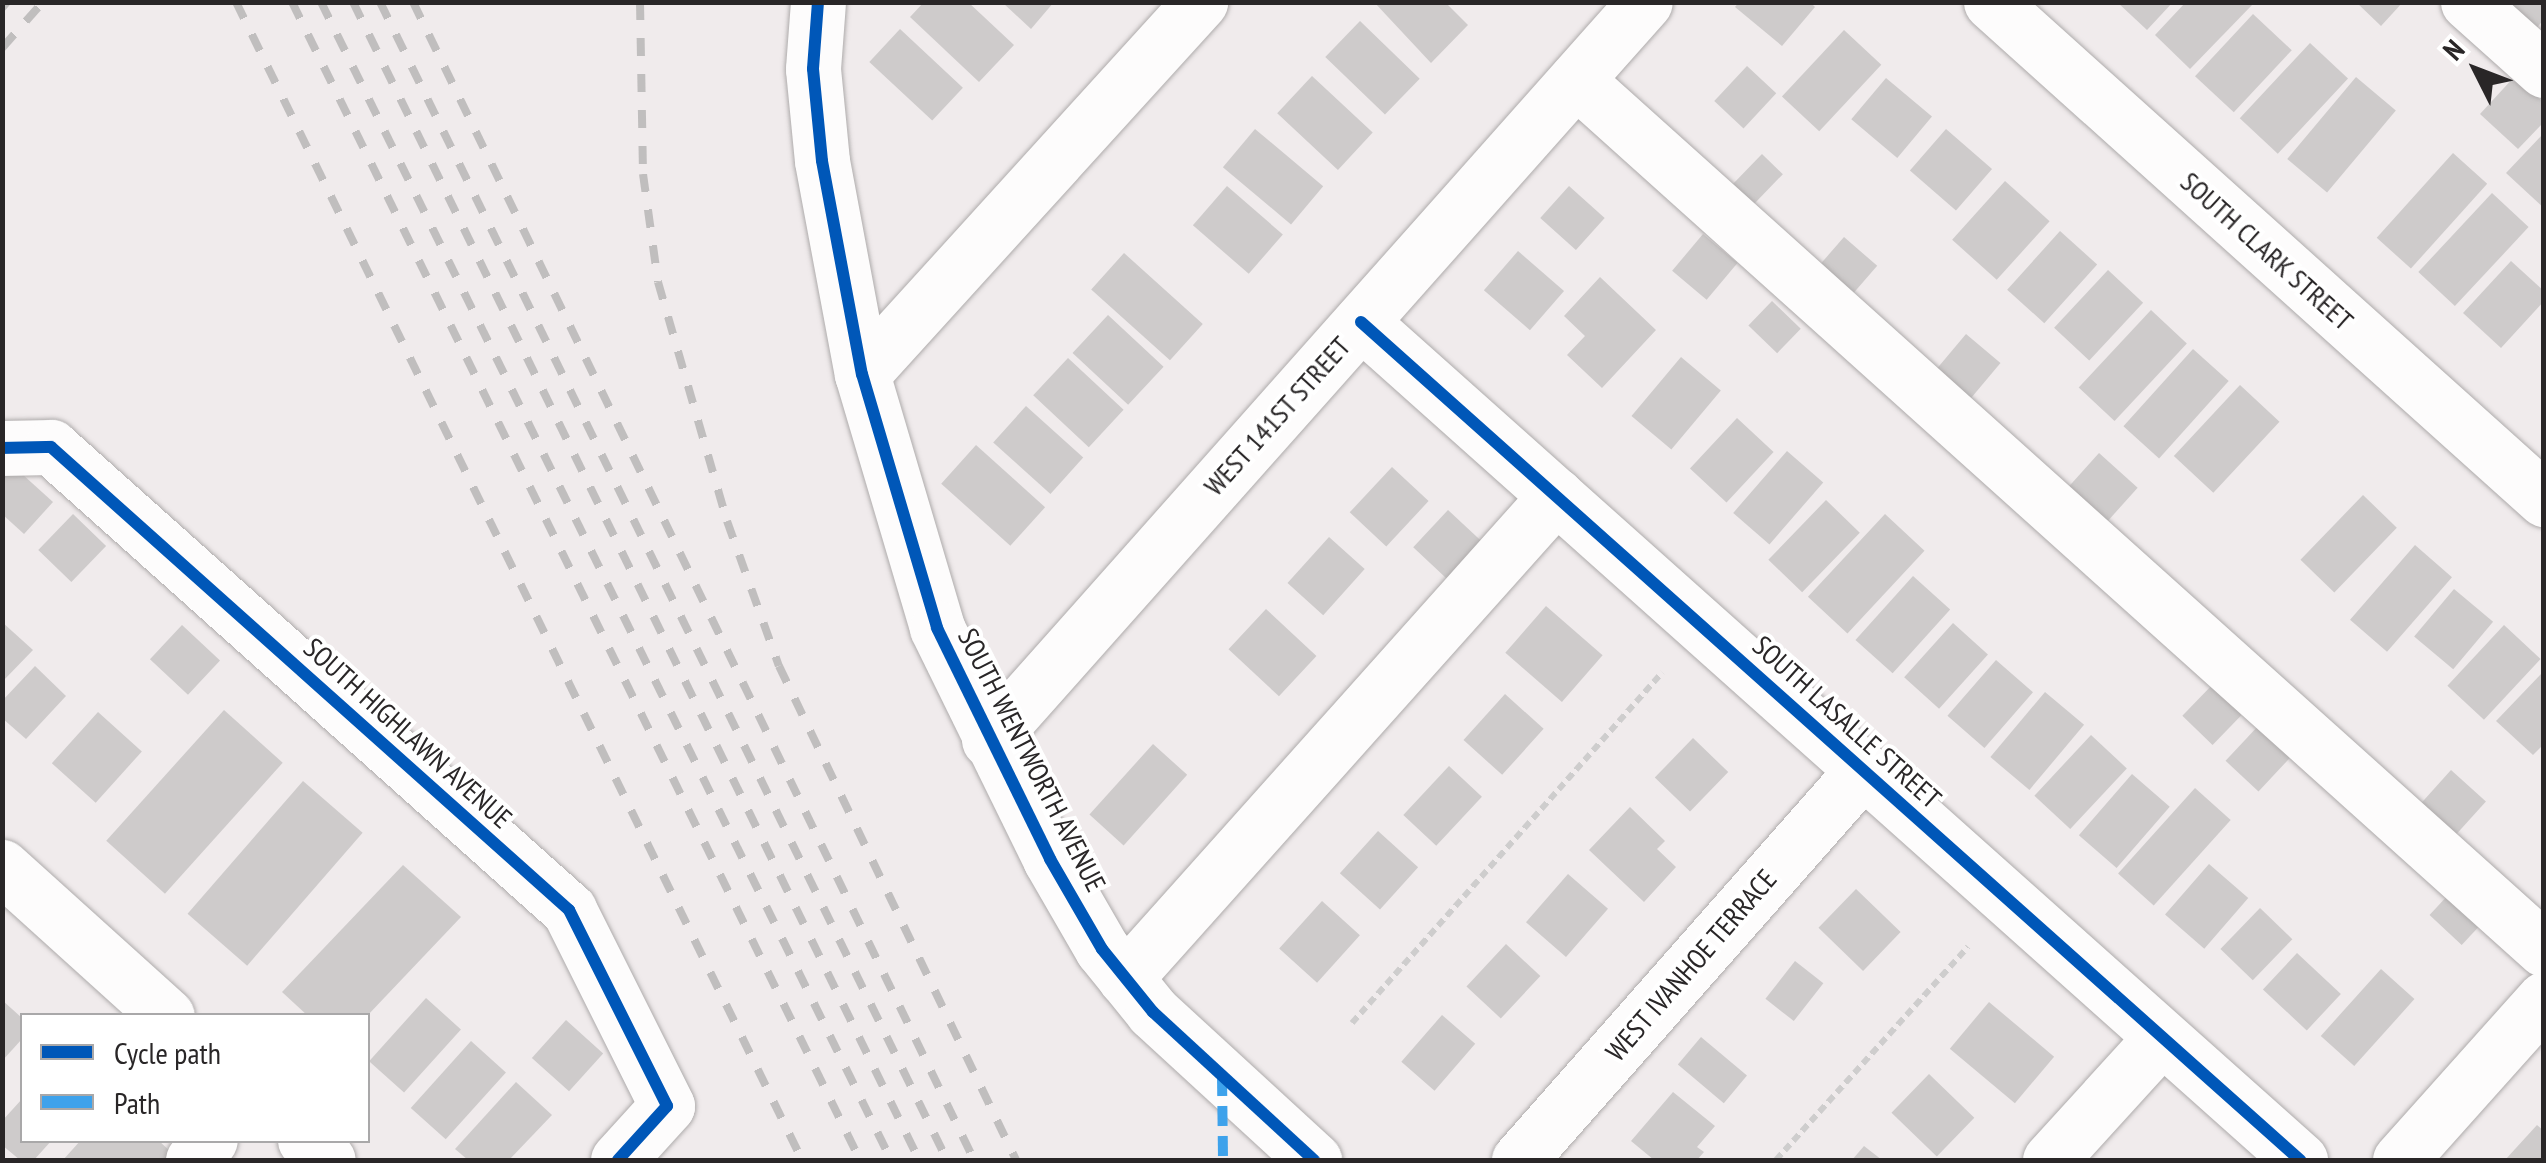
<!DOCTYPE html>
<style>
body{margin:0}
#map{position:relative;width:2546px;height:1163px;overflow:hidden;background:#f0ebec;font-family:"PT Sans Narrow",sans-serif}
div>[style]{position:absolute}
.building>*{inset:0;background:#cecbcb;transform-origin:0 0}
.path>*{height:6px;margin-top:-3px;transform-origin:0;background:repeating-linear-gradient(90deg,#cecdcd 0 8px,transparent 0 13px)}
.roads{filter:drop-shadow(0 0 2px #aeabab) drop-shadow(0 0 2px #aeabab)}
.minor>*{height:55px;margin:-27.5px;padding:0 27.5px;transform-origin:27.5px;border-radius:27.5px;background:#fdfcfc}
.rail>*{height:8px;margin-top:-4px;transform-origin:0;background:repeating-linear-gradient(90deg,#c0bebe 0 18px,transparent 0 36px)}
.quiet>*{height:10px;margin-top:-5px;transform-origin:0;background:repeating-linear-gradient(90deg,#3ea2eb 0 20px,transparent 0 30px)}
.cycleway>*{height:12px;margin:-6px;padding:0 6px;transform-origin:6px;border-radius:6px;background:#0057b8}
span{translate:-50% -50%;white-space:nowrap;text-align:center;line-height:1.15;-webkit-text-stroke:8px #fff;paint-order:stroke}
.street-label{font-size:28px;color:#292627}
.frame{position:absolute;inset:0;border:5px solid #292627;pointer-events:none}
.legend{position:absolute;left:20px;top:1013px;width:350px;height:130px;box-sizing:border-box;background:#fff;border:2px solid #a9a8a9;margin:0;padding:12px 18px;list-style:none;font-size:30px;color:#292627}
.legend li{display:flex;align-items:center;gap:20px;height:50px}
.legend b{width:50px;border:2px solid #a9a8a9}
.north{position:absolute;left:2426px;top:20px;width:100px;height:100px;-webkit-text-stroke:8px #fff;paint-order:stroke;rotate:312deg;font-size:28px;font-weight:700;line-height:40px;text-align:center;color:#292627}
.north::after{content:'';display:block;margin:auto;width:35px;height:45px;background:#292627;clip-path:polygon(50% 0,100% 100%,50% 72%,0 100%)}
</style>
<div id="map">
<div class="building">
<div style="clip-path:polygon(924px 2px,968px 2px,1014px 45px,979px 82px,910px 17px)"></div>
<div style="clip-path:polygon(1002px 2px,1054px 2px,1031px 29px)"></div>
<div style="clip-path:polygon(1374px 2px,1445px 2px,1468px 25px,1431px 63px)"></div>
<div style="clip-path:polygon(1739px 2px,1810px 2px,1815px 7px,1782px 46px,1735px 7px)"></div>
<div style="clip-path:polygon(2117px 2px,2173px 2px,2147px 30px)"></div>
<div style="clip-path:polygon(2356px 2px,2403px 2px,2381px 26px)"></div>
<div style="clip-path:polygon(2503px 2px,2544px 2px,2544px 19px,2536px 29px)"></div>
<div style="clip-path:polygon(2185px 3px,2254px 3px,2190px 69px,2155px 35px)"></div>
<div style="left:2253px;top:14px;width:53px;height:85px;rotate:43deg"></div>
<div style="left:1360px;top:21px;width:83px;height:50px;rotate:44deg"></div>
<div style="left:900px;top:29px;width:86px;height:45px;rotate:43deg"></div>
<div style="left:1844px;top:30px;width:51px;height:91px;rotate:43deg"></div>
<div style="left:2310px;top:43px;width:52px;height:103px;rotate:43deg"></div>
<div style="left:1747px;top:66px;width:40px;height:48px;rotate:43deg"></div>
<div style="left:1312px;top:76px;width:83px;height:51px;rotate:43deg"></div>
<div style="clip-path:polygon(2515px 76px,2544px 103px,2544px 122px,2518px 149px,2480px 114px)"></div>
<div style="left:2356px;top:77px;width:52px;height:107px;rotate:40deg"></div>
<div style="left:1886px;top:78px;width:60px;height:54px;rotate:40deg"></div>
<div style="left:1255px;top:129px;width:89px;height:50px;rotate:40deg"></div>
<div style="left:1946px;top:129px;width:61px;height:55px;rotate:41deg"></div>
<div style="clip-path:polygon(2544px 133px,2544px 208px,2506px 173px)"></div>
<div style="left:2453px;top:153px;width:46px;height:114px;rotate:42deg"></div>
<div style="left:1762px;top:154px;width:29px;height:45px;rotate:44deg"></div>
<div style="left:2005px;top:181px;width:60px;height:79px;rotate:42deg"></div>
<div style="left:1227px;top:186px;width:74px;height:52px;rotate:41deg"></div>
<div style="left:1569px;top:186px;width:48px;height:43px;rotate:42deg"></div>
<div style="left:2492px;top:193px;width:50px;height:108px;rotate:43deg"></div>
<div style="left:2060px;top:231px;width:50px;height:79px;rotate:42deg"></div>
<div style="left:1703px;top:234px;width:45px;height:48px;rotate:40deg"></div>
<div style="left:1844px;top:237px;width:44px;height:44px;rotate:41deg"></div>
<div style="left:1518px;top:251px;width:61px;height:52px;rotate:41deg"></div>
<div style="left:1124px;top:253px;width:106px;height:49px;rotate:42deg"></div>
<div style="clip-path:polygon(2511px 261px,2544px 291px,2544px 301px,2501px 348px,2463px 313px)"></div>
<div style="left:2108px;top:270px;width:48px;height:79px;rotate:43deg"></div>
<div style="clip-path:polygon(1600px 277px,1656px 330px,1602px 388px,1567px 355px,1585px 336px,1564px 316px)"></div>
<div style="left:1772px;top:301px;width:40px;height:34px;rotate:44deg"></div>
<div style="left:2151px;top:310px;width:49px;height:106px;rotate:43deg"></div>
<div style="left:1108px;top:315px;width:76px;height:52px;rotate:43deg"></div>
<div style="left:1966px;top:334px;width:45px;height:48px;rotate:40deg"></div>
<div style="left:2193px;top:349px;width:48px;height:104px;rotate:42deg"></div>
<div style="left:1681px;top:357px;width:52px;height:77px;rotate:40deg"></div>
<div style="left:1068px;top:358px;width:76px;height:51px;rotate:43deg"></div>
<div style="left:2240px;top:385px;width:54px;height:97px;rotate:43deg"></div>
<div style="left:1026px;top:406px;width:77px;height:49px;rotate:42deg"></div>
<div style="left:1737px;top:418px;width:50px;height:69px;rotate:43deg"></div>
<div style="left:976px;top:445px;width:93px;height:52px;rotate:42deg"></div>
<div style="left:1787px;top:451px;width:48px;height:82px;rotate:41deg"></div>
<div style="left:2099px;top:453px;width:52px;height:50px;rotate:42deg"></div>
<div style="clip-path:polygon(11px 464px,53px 502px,24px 534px,2px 514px,2px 473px)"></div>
<div style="left:1392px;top:467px;width:50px;height:62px;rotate:43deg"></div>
<div style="left:2363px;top:495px;width:47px;height:90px;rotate:44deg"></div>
<div style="left:1826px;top:500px;width:47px;height:83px;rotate:44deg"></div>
<div style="left:1448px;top:510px;width:54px;height:51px;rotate:43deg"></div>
<div style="left:73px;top:514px;width:46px;height:50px;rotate:44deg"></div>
<div style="left:1885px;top:514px;width:54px;height:113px;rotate:43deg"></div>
<div style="left:1329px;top:537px;width:48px;height:62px;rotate:42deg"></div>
<div style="left:2415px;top:545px;width:49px;height:99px;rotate:41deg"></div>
<div style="left:1913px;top:576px;width:50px;height:86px;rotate:42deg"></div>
<div style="left:2454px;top:589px;width:51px;height:62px;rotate:40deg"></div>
<div style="left:1546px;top:606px;width:75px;height:62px;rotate:41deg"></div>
<div style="left:1266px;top:609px;width:69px;height:55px;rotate:43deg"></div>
<div style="clip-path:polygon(2px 622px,33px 650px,2px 682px)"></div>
<div style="left:1953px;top:623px;width:47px;height:73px;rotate:42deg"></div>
<div style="left:182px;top:625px;width:52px;height:47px;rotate:43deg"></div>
<div style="left:2504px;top:625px;width:50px;height:83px;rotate:43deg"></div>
<div style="left:1996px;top:660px;width:49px;height:74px;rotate:41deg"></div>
<div style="clip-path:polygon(35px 666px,66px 696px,26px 739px,2px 718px,2px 701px)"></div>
<div style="clip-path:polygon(2544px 671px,2544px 744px,2533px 755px,2496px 721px)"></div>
<div style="left:2215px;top:682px;width:42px;height:47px;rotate:44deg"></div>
<div style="left:2045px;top:692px;width:51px;height:85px;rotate:40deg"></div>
<div style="left:1505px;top:694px;width:52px;height:62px;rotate:42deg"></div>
<div style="left:224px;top:710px;width:79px;height:176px;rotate:42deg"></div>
<div style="left:98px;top:712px;width:59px;height:69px;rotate:42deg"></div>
<div style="left:2259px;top:725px;width:45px;height:49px;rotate:43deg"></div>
<div style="left:2091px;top:735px;width:49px;height:83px;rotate:43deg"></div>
<div style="left:1693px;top:738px;width:49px;height:55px;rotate:44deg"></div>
<div style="left:1153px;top:744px;width:46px;height:95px;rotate:42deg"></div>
<div style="left:1449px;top:766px;width:45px;height:67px;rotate:43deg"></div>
<div style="left:2451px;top:770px;width:47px;height:48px;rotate:42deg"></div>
<div style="left:2132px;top:774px;width:50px;height:81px;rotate:41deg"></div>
<div style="left:303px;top:781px;width:79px;height:176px;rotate:41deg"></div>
<div style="left:2195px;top:788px;width:48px;height:115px;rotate:42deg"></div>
<div style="clip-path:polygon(1630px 807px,1665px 841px,1657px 849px,1676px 867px,1644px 902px,1589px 850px)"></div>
<div style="left:1378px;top:831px;width:54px;height:57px;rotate:42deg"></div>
<div style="left:2209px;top:864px;width:52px;height:67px;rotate:41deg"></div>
<div style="clip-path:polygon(403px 865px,461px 917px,367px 1016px,308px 1016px,282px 992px)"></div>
<div style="left:1568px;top:874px;width:53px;height:64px;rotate:41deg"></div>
<div style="left:1856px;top:889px;width:62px;height:54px;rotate:44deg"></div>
<div style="left:2450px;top:893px;width:44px;height:30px;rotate:43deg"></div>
<div style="left:1322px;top:901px;width:51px;height:64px;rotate:42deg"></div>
<div style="left:2260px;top:908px;width:45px;height:57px;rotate:44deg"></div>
<div style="left:1506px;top:944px;width:47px;height:58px;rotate:43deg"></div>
<div style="left:2297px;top:953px;width:60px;height:50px;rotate:43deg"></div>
<div style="left:1795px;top:961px;width:36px;height:48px;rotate:38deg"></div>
<div style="left:2381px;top:969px;width:45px;height:90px;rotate:42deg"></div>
<div style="left:426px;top:998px;width:47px;height:85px;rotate:42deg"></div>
<div style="clip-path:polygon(2px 1000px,22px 1018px,22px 1039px,2px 1061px)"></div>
<div style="left:1989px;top:1002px;width:85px;height:61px;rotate:40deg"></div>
<div style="left:1442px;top:1015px;width:44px;height:62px;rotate:41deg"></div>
<div style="left:566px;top:1020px;width:50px;height:51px;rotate:42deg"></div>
<div style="left:1701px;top:1037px;width:60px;height:36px;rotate:40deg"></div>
<div style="left:471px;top:1041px;width:47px;height:90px;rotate:42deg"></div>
<div style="left:1929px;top:1074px;width:63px;height:54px;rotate:44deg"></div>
<div style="clip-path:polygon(516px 1082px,552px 1115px,509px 1160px,468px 1160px,455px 1149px)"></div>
<div style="clip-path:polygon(1673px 1092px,1715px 1126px,1697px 1147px,1704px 1152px,1697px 1160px,1654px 1160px,1631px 1141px)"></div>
<div style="clip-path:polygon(22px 1099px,22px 1140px,52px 1140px,34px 1160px,20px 1160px,2px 1145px,2px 1121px)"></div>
<div style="clip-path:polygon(2537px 1125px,2544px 1131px,2544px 1160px,2505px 1160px)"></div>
<div style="clip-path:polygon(81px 1140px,158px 1140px,172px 1153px,165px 1160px,63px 1160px)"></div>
<div style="clip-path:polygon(1864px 1146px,1882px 1160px,1852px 1160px)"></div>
</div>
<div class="path">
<div style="left:1352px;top:1023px;width:468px;rotate:-48.5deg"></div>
<div style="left:1776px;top:1160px;width:287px;rotate:-48deg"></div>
</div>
<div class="roads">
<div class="minor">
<div style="left:818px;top:2px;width:67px;rotate:94.3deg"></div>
<div style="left:813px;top:69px;width:92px;rotate:84.4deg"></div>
<div style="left:822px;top:161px;width:217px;rotate:79.4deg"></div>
<div style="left:862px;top:374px;width:265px;rotate:73.5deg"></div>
<div style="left:937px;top:628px;width:257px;rotate:63.9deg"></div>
<div style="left:1050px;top:859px;width:104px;rotate:60deg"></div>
<div style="left:1102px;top:949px;width:81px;rotate:51deg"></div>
<div style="left:1153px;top:1012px;width:219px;rotate:42.6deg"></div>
<div style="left:1991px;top:2px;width:744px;rotate:41.95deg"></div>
<div style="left:2468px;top:2px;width:102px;rotate:41.8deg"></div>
<div style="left:1576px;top:80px;width:1301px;rotate:41.92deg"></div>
<div style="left:1361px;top:322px;width:1259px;rotate:41.75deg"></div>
<div style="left:862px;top:374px;width:503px;rotate:-47.74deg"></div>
<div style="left:2px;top:448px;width:49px;rotate:-1.2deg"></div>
<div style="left:51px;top:447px;width:695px;rotate:41.79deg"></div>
<div style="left:569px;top:910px;width:219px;rotate:63.4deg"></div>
<div style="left:667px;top:1106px;width:73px;rotate:132.2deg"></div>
<div style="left:989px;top:740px;width:987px;rotate:-48.37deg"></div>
<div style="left:2px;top:867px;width:222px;rotate:42.1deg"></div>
<div style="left:1125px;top:978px;width:647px;rotate:-48.2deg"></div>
<div style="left:305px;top:1140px;width:30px;rotate:41deg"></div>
<div style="left:193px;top:1160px;width:26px;rotate:-50deg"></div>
<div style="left:1519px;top:1160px;width:520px;rotate:-48.59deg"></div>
<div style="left:2050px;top:1160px;width:166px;rotate:-47.7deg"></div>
<div style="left:2400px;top:1160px;width:216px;rotate:-48.2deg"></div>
</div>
</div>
<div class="rail">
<div style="left:236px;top:2px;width:1289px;rotate:63.95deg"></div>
<div style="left:292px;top:2px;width:1290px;rotate:63.87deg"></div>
<div style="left:321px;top:2px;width:1291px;rotate:63.79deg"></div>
<div style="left:353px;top:2px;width:1289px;rotate:63.95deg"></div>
<div style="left:380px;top:2px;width:1289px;rotate:63.91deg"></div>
<div style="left:413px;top:2px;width:1287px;rotate:64.15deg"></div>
<div style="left:640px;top:2px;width:172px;rotate:89deg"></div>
<div style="left:643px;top:174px;width:109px;rotate:82.1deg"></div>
<div style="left:658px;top:282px;width:249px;rotate:73.9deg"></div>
<div style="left:727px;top:521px;width:154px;rotate:70.3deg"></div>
<div style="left:779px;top:666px;width:548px;rotate:64.37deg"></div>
<div style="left:2px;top:8px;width:8px;rotate:-50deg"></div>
<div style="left:2px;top:48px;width:62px;rotate:-48.3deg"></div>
</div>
<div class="quiet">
<div style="left:1222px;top:1076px;width:84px;rotate:89.3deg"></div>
</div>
<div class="cycleway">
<div style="left:818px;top:2px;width:67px;rotate:94.3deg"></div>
<div style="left:813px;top:69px;width:92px;rotate:84.4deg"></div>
<div style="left:822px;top:161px;width:217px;rotate:79.4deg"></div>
<div style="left:862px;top:374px;width:265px;rotate:73.5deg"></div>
<div style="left:937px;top:628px;width:257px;rotate:63.9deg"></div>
<div style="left:1050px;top:859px;width:104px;rotate:60deg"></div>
<div style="left:1102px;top:949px;width:81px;rotate:51deg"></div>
<div style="left:1153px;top:1012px;width:219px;rotate:42.6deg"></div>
<div style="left:1361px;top:322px;width:1259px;rotate:41.75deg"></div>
<div style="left:2px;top:448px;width:49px;rotate:-1.2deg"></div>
<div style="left:51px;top:447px;width:695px;rotate:41.79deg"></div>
<div style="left:569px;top:910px;width:219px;rotate:63.4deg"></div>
<div style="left:667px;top:1106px;width:73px;rotate:132.2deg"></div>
</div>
<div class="street-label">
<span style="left:2267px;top:251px;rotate:42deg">SOUTH CLARK STREET</span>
<span style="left:1277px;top:416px;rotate:-48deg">WEST 141ST STREET</span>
<span style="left:1847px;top:722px;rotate:42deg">SOUTH LASALLE STREET</span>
<span style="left:408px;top:733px;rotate:42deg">SOUTH HIGHLAWN AVENUE</span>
<span style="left:1032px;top:760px;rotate:63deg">SOUTH WENTWORTH AVENUE</span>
<span style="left:1691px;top:965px;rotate:-49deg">WEST IVANHOE TERRACE</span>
</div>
<div class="frame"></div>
<ul class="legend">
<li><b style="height:12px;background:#0057b8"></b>Cycle path</li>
<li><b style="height:12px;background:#3ea2eb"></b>Path</li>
</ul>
<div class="north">N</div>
</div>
